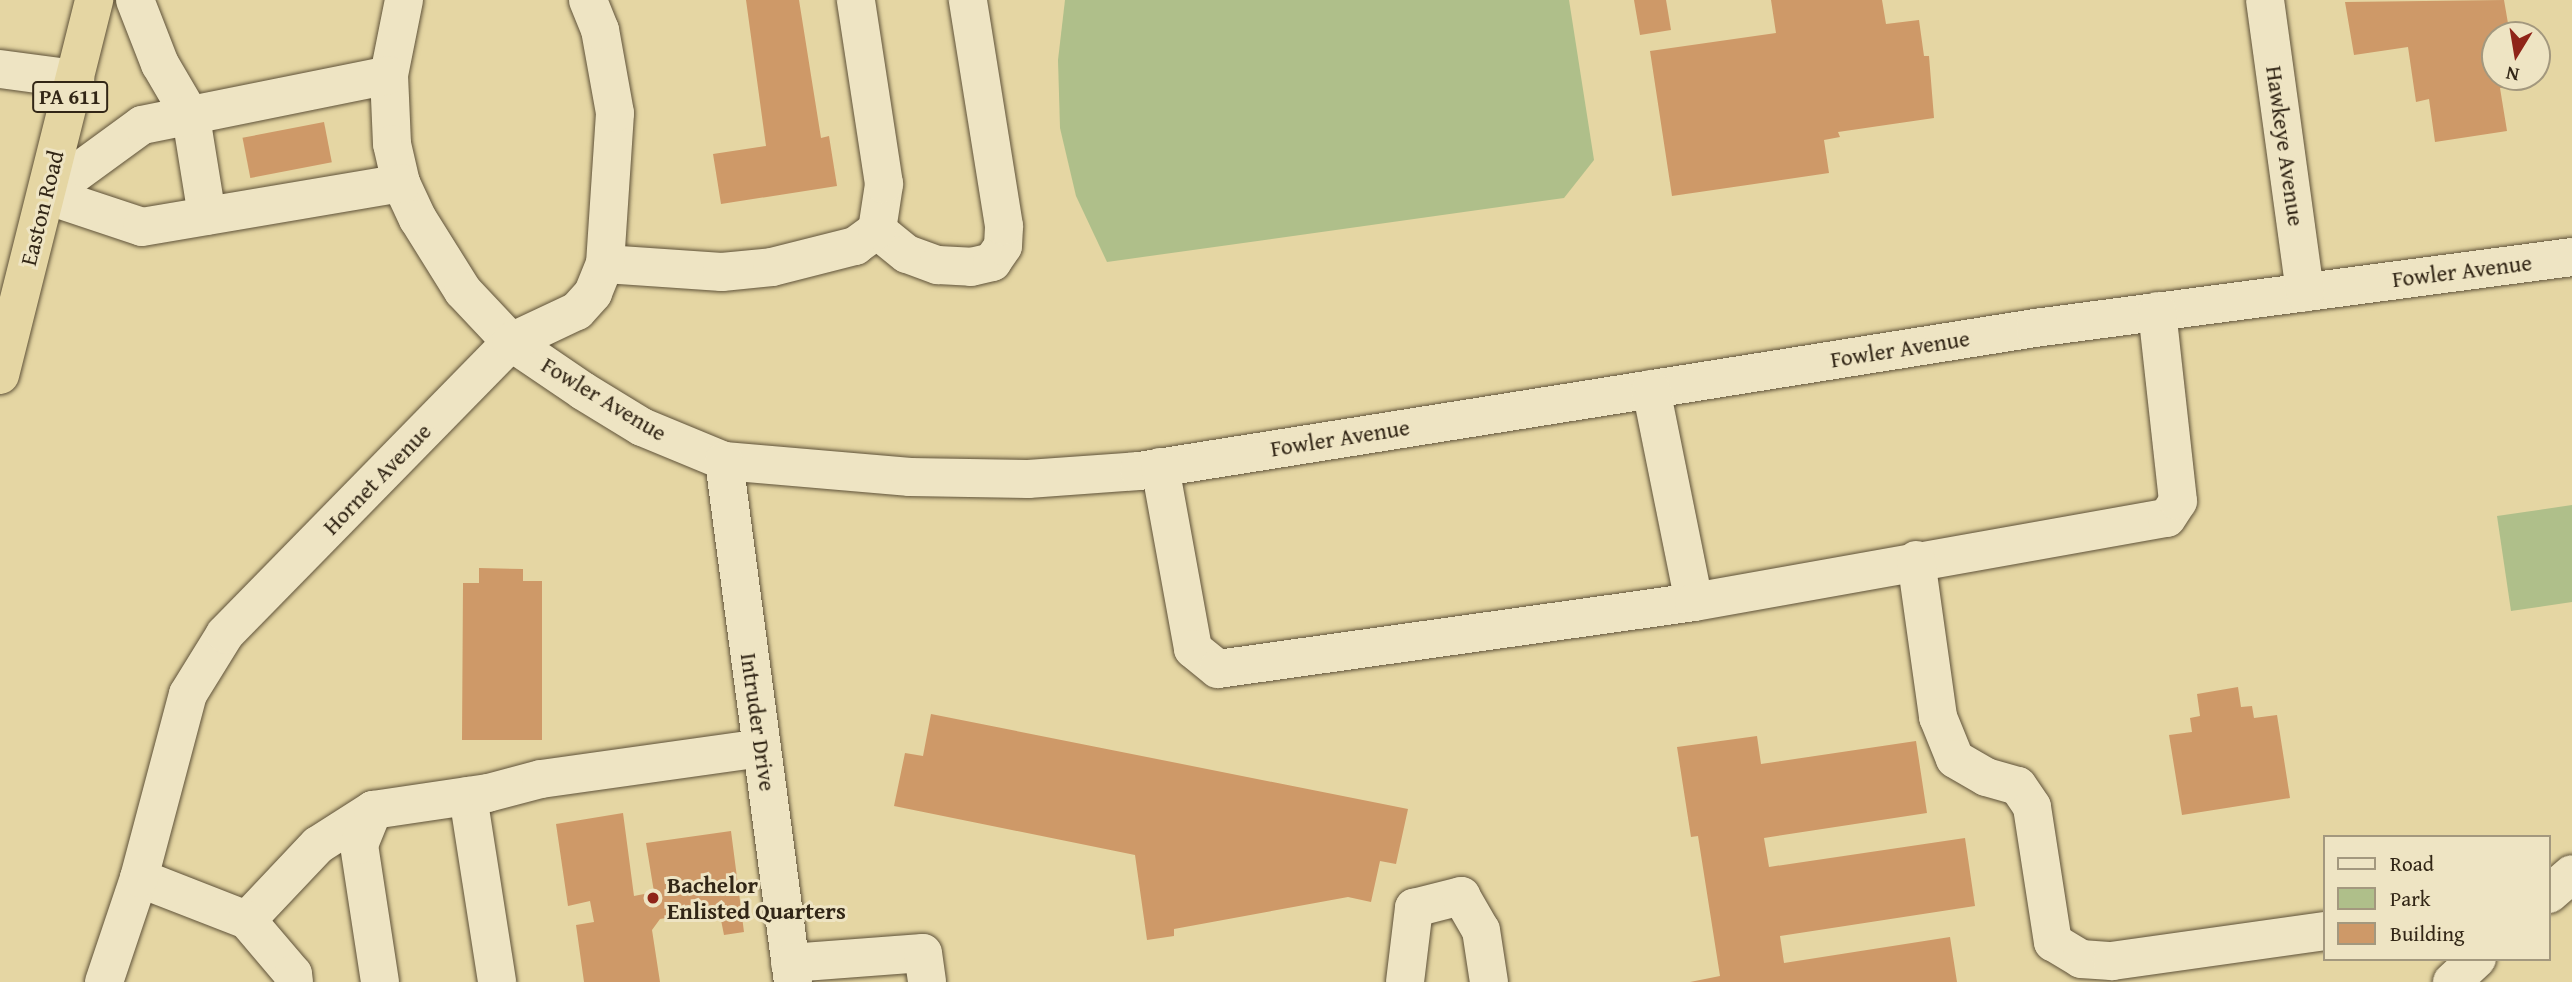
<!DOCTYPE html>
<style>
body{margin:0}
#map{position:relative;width:2572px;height:982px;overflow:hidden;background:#e5d6a3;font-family:"Gentium Book Plus",serif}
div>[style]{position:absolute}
.green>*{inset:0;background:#afbf8a}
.building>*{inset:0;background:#ce9968;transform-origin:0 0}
.roads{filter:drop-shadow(0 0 2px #5f5239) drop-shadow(0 0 2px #5f5239)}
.minor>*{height:38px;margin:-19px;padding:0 19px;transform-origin:19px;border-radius:19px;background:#eee4c3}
.highway>*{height:38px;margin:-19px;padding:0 19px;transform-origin:19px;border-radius:19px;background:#e5d6a3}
.dots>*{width:19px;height:19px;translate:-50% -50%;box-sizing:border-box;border:4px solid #eee4c3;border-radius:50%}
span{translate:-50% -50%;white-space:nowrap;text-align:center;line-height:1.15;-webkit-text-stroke:6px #eee4c3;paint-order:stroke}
.shield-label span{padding:2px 5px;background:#eee4c3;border:2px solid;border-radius:5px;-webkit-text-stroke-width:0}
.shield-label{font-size:21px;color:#322616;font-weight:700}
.street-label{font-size:23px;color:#322616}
.poi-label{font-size:23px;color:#322616;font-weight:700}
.left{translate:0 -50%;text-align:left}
.legend{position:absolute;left:2323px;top:835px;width:228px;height:126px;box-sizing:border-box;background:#eee4c3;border:2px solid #a3987e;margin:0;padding:9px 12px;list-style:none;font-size:21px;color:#322616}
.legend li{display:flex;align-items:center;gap:14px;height:35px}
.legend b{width:35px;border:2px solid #a3987e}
.north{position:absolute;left:2481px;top:21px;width:70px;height:70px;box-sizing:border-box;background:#eee4c3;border:2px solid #a3987e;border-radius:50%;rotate:191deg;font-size:19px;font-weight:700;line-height:28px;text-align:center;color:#322616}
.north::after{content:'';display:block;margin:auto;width:24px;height:32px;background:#8f2418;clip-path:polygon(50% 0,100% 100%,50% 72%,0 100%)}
</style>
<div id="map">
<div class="green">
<div style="clip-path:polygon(1065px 0,1569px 0,1594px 160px,1564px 198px,1107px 262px,1076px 196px,1060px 128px,1058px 60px)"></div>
<div style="clip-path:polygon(2572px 505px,2572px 602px,2511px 611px,2497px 516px)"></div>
</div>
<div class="building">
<div style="clip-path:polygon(746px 0,799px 0,821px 138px,829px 136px,837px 186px,721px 204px,713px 154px,766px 146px)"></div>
<div style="clip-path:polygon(1634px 0,1666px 0,1671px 30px,1640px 35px)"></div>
<div style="clip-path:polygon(1771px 0,1882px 0,1886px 24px,1919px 20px,1924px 56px,1929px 56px,1934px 118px,1838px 132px,1840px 137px,1824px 140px,1829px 173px,1672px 196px,1650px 51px,1776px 33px)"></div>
<div style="clip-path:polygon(2504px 0,2510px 35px,2495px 35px,2495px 77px,2516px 77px,2518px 86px,2500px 88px,2507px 131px,2435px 142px,2429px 99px,2416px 102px,2408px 47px,2354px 55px,2345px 2px)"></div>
<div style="left:324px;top:122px;width:41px;height:83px;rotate:79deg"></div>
<div style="clip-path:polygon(479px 568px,523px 569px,523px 581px,542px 581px,542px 740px,462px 740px,463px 583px,479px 583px)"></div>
<div style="clip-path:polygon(2238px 687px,2241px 707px,2252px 706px,2254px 718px,2277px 715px,2290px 798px,2182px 815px,2169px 735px,2192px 732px,2190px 718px,2200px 716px,2197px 694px)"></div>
<div style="clip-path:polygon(931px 714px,1408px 809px,1396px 864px,1380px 861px,1371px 902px,1348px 897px,1174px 929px,1174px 936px,1147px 940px,1135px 855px,894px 806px,905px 753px,923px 756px)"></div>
<div style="clip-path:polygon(1757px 736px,1761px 764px,1916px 741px,1927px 813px,1764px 838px,1769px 867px,1965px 838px,1975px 906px,1780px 936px,1784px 963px,1950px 937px,1957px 982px,1690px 982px,1720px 976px,1698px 836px,1691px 837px,1677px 747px)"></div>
<div style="clip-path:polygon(623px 813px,634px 896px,654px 892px,646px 843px,731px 831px,744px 932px,724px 935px,719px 910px,660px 919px,652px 930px,660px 982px,584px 982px,576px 925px,594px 922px,590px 901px,568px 906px,556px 824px)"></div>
</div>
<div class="roads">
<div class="minor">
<div style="left:135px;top:0;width:69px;rotate:68.7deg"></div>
<div style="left:160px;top:64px;width:61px;rotate:59.7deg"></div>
<div style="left:191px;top:117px;width:100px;rotate:80.8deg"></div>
<div style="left:404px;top:0;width:76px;rotate:101.3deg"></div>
<div style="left:389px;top:75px;width:69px;rotate:87.5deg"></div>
<div style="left:392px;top:144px;width:40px;rotate:77deg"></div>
<div style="left:401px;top:183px;width:40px;rotate:65deg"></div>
<div style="left:418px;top:219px;width:85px;rotate:58deg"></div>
<div style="left:463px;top:291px;width:70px;rotate:46.7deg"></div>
<div style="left:511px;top:342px;width:87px;rotate:34.2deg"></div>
<div style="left:583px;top:391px;width:69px;rotate:31.4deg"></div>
<div style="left:642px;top:427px;width:89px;rotate:22.5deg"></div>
<div style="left:724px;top:461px;width:187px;rotate:4.9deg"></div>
<div style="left:910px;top:477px;width:118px;rotate:1deg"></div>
<div style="left:1028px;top:479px;width:111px;rotate:-4.1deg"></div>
<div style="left:1139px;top:471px;width:907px;rotate:-9.07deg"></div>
<div style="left:2035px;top:328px;width:542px;rotate:-7.53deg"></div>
<div style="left:2265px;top:0;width:295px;rotate:82.2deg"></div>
<div style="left:0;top:69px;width:76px;rotate:7.6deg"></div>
<div style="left:46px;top:195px;width:119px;rotate:-36.1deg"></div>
<div style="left:142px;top:125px;width:252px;rotate:-11.4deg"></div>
<div style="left:46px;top:195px;width:101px;rotate:18.4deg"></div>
<div style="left:142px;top:227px;width:263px;rotate:-9.6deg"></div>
<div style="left:877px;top:230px;width:38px;rotate:39deg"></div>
<div style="left:907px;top:254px;width:33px;rotate:20deg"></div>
<div style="left:938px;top:265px;width:33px;rotate:3deg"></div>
<div style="left:971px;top:267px;width:22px;rotate:-13deg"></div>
<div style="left:992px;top:262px;width:19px;rotate:-55deg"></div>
<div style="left:1003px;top:246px;width:20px;rotate:-87deg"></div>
<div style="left:1004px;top:226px;width:229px;rotate:-99.1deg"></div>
<div style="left:605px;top:264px;width:117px;rotate:3.9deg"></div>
<div style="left:722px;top:272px;width:50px;rotate:-5.7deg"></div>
<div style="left:772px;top:267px;width:86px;rotate:-14.2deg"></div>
<div style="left:855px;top:246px;width:27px;rotate:-36deg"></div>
<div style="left:877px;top:230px;width:47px;rotate:-81.3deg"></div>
<div style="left:884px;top:184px;width:186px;rotate:-98.7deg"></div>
<div style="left:1651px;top:389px;width:217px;rotate:78.6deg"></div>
<div style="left:724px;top:461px;width:526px;rotate:82.46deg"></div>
<div style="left:1160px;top:467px;width:185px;rotate:79.7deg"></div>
<div style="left:1193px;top:649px;width:32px;rotate:39deg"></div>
<div style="left:1218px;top:669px;width:481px;rotate:-8deg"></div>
<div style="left:1694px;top:602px;width:480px;rotate:-10.1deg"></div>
<div style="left:2167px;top:518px;width:20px;rotate:-57deg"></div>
<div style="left:2178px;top:501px;width:191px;rotate:-96.3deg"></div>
<div style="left:1916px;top:560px;width:159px;rotate:82deg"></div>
<div style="left:1938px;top:717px;width:45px;rotate:68deg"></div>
<div style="left:1955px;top:759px;width:36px;rotate:30deg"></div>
<div style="left:1986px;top:777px;width:33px;rotate:16deg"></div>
<div style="left:2018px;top:786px;width:25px;rotate:56deg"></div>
<div style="left:2032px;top:807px;width:137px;rotate:81.2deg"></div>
<div style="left:2053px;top:942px;width:33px;rotate:31deg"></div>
<div style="left:2081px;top:959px;width:31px;rotate:4deg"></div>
<div style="left:2112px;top:961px;width:215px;rotate:-8deg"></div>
<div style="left:468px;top:796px;width:188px;rotate:81.1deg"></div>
<div style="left:139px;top:878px;width:116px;rotate:21.3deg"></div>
<div style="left:247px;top:920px;width:103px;rotate:-46.6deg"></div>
<div style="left:318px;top:845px;width:65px;rotate:-32.5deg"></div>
<div style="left:2549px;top:894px;width:30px;rotate:-41deg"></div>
<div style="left:247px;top:920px;width:71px;rotate:49.6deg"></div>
<div style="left:293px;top:974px;width:8px;rotate:83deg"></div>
<div style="left:790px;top:963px;width:133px;rotate:-4.3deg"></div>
<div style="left:923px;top:953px;width:29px;rotate:82deg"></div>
<div style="left:104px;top:982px;width:110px;rotate:-71.4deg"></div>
<div style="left:139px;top:878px;width:190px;rotate:-75.1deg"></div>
<div style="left:188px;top:694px;width:70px;rotate:-58.3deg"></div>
<div style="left:225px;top:634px;width:409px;rotate:-45.6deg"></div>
<div style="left:511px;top:342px;width:73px;rotate:-25.2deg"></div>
<div style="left:577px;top:311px;width:24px;rotate:-48deg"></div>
<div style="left:593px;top:293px;width:31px;rotate:-68deg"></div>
<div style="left:605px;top:264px;width:151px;rotate:-86.2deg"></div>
<div style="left:615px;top:113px;width:84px;rotate:-100.2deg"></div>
<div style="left:600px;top:30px;width:32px;rotate:-112deg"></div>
<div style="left:380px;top:982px;width:139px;rotate:-98.7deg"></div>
<div style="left:359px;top:845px;width:38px;rotate:-68deg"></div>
<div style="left:373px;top:810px;width:116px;rotate:-8.4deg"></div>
<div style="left:488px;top:793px;width:55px;rotate:-14.8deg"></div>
<div style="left:541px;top:779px;width:223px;rotate:-8deg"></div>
<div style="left:1405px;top:982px;width:75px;rotate:-83.1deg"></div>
<div style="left:1414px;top:908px;width:49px;rotate:-14.3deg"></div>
<div style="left:1461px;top:896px;width:39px;rotate:60deg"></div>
<div style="left:1481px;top:930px;width:53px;rotate:81.3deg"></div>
<div style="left:2452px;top:982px;width:34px;rotate:-43deg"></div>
</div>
<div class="highway">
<div style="left:0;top:375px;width:387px;rotate:-75.9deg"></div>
</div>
</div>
<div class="dots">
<div style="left:653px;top:898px;background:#8f2418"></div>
</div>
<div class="shield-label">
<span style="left:70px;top:97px">PA 611</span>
</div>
<div class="street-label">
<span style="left:2285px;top:146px;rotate:82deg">Hawkeye Avenue</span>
<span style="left:42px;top:208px;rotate:-76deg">Easton Road</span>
<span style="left:2462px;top:271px;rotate:-7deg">Fowler Avenue</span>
<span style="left:1900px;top:349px;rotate:-9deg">Fowler Avenue</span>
<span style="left:604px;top:399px;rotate:31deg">Fowler Avenue</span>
<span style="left:1340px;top:438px;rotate:-9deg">Fowler Avenue</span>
<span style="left:377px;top:479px;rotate:-46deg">Hornet Avenue</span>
<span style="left:758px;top:722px;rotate:82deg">Intruder Drive</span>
</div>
<div class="poi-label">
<span class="left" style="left:667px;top:898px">Bachelor<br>Enlisted Quarters</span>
</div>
<ul class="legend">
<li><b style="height:9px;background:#eee4c3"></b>Road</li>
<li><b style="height:19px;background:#afbf8a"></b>Park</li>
<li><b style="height:19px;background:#ce9968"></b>Building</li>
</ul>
<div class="north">N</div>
</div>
